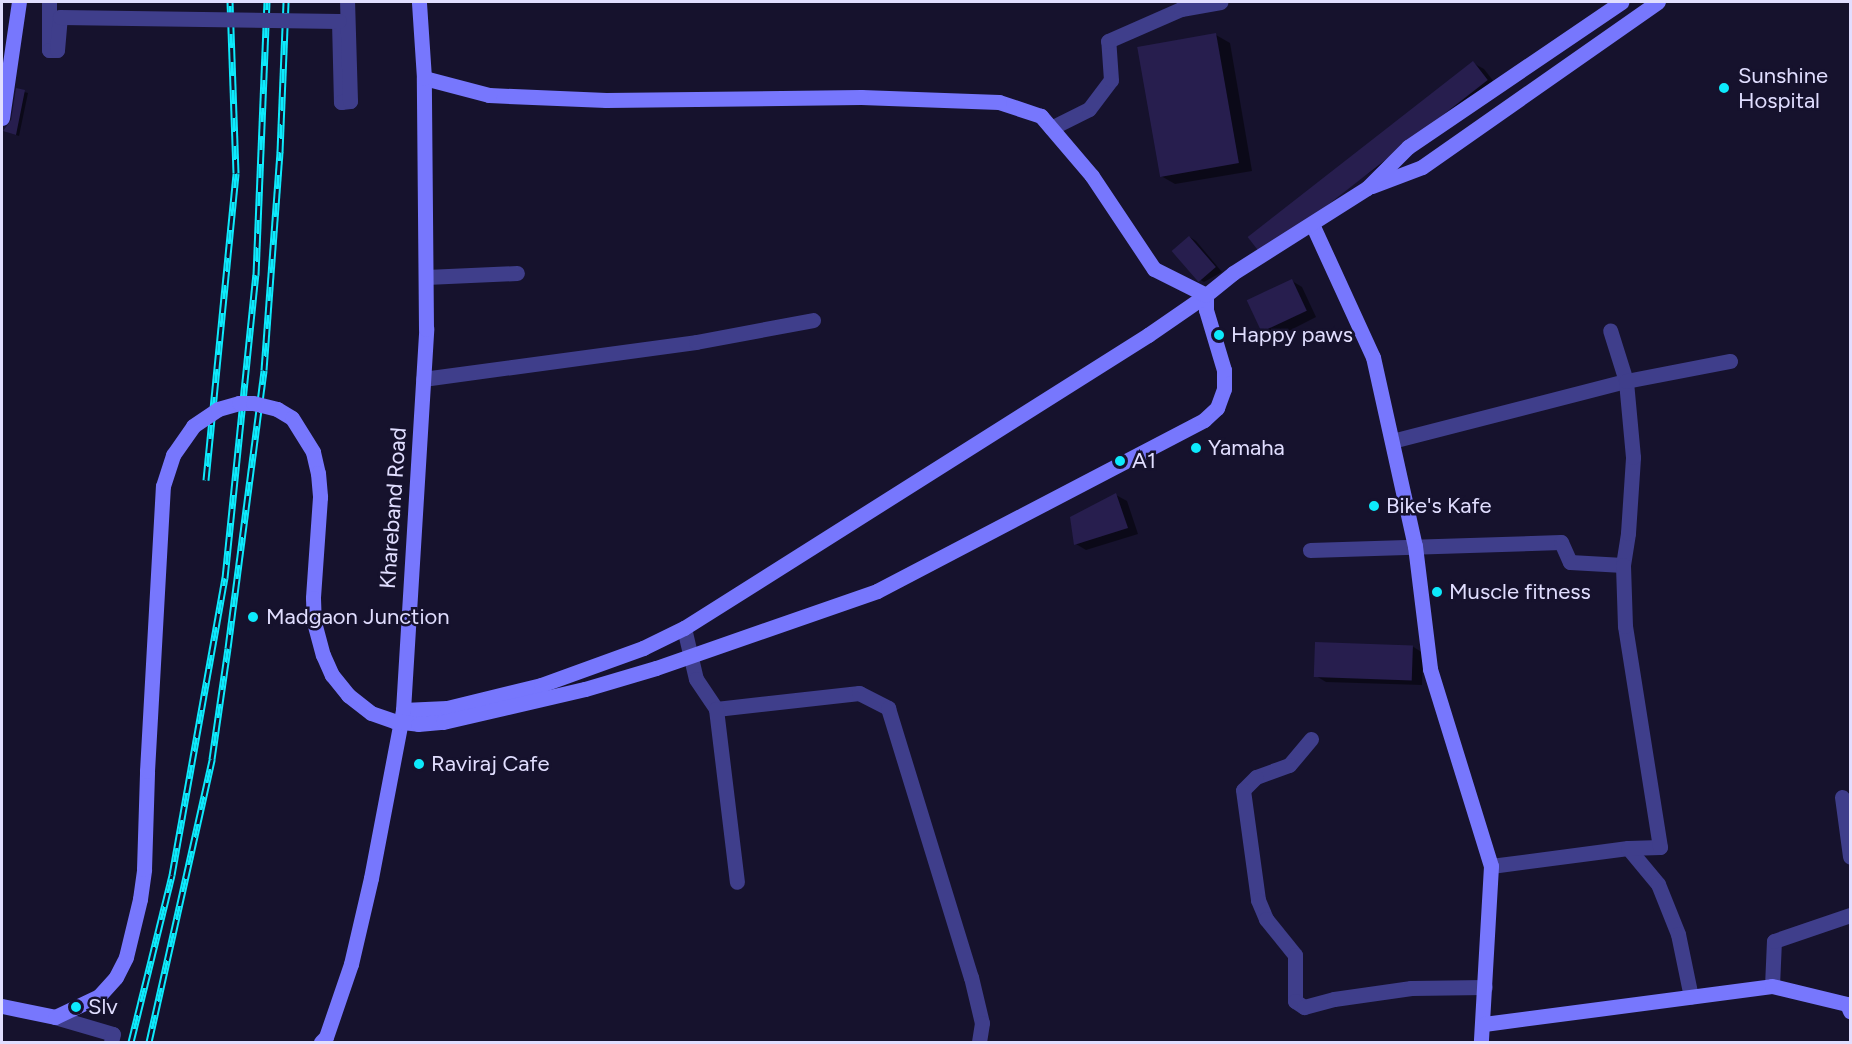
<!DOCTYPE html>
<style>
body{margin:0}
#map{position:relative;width:1852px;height:1044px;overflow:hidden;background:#16122d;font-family:Figtree,sans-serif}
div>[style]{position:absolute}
.shadow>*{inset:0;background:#0007}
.building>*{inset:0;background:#271e4e;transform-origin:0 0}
.street>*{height:15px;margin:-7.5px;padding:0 7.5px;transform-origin:7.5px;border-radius:7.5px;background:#3f3e8b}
.secondary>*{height:15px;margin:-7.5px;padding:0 7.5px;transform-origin:7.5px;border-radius:7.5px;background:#7777fd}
.rail>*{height:7px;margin-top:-3.5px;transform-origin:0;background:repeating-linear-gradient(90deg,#16122d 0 14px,#0deafc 0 28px);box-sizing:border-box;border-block:2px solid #0deafc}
.street-bridge>*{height:15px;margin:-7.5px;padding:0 7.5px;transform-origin:7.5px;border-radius:7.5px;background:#3f3e8b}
.secondary-bridge>*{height:15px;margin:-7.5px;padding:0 7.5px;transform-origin:7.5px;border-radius:7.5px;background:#7777fd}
.dots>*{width:16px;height:16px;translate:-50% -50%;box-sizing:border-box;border:3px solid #16122d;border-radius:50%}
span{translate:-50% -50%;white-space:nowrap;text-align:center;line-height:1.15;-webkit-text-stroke:5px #16122d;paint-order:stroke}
.poi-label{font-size:22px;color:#e1deff}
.left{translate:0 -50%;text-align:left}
.street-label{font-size:22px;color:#e1deff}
.frame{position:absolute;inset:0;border:3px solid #e1deff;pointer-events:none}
</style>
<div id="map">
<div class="shadow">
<div style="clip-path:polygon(1216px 35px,1230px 43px,1252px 171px,1175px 184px,1161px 176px)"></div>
<div style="clip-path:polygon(1473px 63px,1484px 69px,1498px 87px,1260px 246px,1250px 240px)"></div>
<div style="clip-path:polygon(17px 90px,28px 93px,19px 136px,7px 132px,13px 121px)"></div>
<div style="clip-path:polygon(1190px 237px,1196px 241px,1222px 272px,1204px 282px,1197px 278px)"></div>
<div style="clip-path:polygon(1292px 281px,1302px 287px,1316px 317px,1277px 337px,1266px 331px)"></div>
<div style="clip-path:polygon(1116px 495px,1127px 501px,1138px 534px,1086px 550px,1076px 544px)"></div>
<div style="clip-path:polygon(1412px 646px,1423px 653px,1422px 685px,1326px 682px,1316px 676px)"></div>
</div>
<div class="building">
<div style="left:1216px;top:33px;width:132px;height:80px;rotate:80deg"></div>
<div style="left:1473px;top:61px;width:24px;height:286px;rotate:52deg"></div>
<div style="clip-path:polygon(16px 88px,25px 90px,16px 135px,3px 131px,11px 120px)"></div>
<div style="left:1189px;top:236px;width:41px;height:23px;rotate:49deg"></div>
<div style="left:1292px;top:279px;width:35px;height:50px;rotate:65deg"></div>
<div style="clip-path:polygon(1116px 493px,1128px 528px,1074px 545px,1070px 517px)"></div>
<div style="left:1315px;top:642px;width:98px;height:35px;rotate:2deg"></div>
</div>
<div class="street">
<div style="left:49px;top:2px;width:48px;rotate:90deg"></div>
<div style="left:49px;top:50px;width:8px"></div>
<div style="left:57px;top:50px;width:33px;rotate:-85deg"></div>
<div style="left:339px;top:21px;width:81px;rotate:88.6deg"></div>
<div style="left:341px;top:102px;width:9px;rotate:-6deg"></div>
<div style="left:350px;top:101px;width:99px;rotate:-91.7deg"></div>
<div style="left:1051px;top:128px;width:42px;rotate:-26.6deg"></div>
<div style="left:1089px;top:109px;width:36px;rotate:-53deg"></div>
<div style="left:1111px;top:80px;width:39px;rotate:-94deg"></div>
<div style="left:1108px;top:41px;width:80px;rotate:-23.7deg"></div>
<div style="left:1181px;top:9px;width:40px;rotate:-10deg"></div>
<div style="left:426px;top:277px;width:91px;rotate:-2.5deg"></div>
<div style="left:423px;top:379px;width:275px;rotate:-7.7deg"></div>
<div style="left:696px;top:342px;width:119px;rotate:-10.6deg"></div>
<div style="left:1392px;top:441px;width:242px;rotate:-14.4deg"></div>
<div style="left:1626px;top:381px;width:53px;rotate:-107.4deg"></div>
<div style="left:1310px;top:550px;width:251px;rotate:-1.8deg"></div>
<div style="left:1561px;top:542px;width:22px;rotate:66deg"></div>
<div style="left:1570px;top:562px;width:53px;rotate:3.2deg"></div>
<div style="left:1623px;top:565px;width:32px;rotate:-81deg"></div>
<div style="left:1628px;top:533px;width:76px;rotate:-86.2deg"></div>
<div style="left:1633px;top:457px;width:76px;rotate:-95.3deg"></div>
<div style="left:1626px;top:381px;width:106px;rotate:-10.9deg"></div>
<div style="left:684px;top:628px;width:52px;rotate:76.8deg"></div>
<div style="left:696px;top:679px;width:36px;rotate:56deg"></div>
<div style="left:716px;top:709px;width:144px;rotate:-6.4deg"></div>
<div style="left:859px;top:693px;width:33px;rotate:27deg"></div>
<div style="left:888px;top:708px;width:282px;rotate:72.9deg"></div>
<div style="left:971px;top:977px;width:47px;rotate:76.6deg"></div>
<div style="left:982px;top:1023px;width:19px;rotate:99deg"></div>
<div style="left:716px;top:709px;width:174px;rotate:83.1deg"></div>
<div style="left:1311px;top:739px;width:34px;rotate:130deg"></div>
<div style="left:1289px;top:765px;width:35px;rotate:160deg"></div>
<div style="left:1256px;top:777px;width:18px;rotate:135deg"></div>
<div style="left:1243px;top:790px;width:111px;rotate:82.2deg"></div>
<div style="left:1258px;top:900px;width:21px;rotate:67deg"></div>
<div style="left:1266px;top:919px;width:46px;rotate:51.1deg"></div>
<div style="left:1295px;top:955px;width:46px;rotate:90deg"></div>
<div style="left:1295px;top:1001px;width:11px;rotate:34deg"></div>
<div style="left:1304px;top:1007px;width:31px;rotate:-15deg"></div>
<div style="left:1334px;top:999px;width:78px;rotate:-8.1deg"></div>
<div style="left:1411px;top:988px;width:74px;rotate:-0.8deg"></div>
<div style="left:1842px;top:797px;width:60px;rotate:82.3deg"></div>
<div style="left:1628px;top:848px;width:47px;rotate:50.2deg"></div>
<div style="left:1658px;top:884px;width:54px;rotate:68.2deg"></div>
<div style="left:1678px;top:934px;width:64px;rotate:78.3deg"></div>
<div style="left:1491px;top:866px;width:138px;rotate:-7.5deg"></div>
<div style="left:1628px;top:848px;width:32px;rotate:-2deg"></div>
<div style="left:1660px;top:847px;width:224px;rotate:-99deg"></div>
<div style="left:1625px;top:626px;width:61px;rotate:-91.9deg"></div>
<div style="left:1772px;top:986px;width:45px;rotate:-87.5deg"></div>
<div style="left:1774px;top:941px;width:80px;rotate:-18.9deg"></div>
<div style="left:55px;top:1017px;width:60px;rotate:16.3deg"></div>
<div style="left:113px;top:1034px;width:8px;rotate:104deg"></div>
</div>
<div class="secondary">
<div style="left:2px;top:118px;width:117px;rotate:-81.7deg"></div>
<div style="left:1372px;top:186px;width:53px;rotate:-20.8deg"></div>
<div style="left:1422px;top:167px;width:288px;rotate:-35deg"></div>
<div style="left:1312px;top:224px;width:146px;rotate:65.4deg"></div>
<div style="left:1373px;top:357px;width:194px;rotate:77.5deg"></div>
<div style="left:1415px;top:546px;width:124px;rotate:83deg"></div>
<div style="left:1430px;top:669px;width:206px;rotate:72.8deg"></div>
<div style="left:1491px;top:866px;width:176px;rotate:93.3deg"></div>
<div style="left:877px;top:591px;width:369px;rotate:-27.6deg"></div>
<div style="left:1204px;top:420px;width:18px;rotate:-43deg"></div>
<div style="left:1217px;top:408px;width:20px;rotate:-70deg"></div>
<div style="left:1224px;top:389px;width:19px;rotate:-90deg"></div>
<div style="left:1224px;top:370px;width:63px;rotate:-106.7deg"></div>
<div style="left:1206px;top:310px;width:15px;rotate:-90deg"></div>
<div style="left:1206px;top:295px;width:35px;rotate:-39deg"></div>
<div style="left:1233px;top:273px;width:159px;rotate:-32.4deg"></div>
<div style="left:1367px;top:188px;width:58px;rotate:-45deg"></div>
<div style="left:1408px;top:147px;width:258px;rotate:-34.2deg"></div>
<div style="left:403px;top:710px;width:44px;rotate:-2.6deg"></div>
<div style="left:447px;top:708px;width:97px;rotate:-13.7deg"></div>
<div style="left:541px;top:685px;width:109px;rotate:-19.9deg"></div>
<div style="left:643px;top:648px;width:46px;rotate:-26deg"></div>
<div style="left:684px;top:628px;width:549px;rotate:-32.27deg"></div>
<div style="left:1148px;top:335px;width:70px;rotate:-34.6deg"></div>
<div style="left:1206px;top:295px;width:58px;rotate:-153.4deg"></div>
<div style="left:1154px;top:269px;width:112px;rotate:-123.7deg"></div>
<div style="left:1092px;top:176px;width:79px;rotate:-130.4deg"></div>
<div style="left:1041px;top:116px;width:44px;rotate:-161.6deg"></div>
<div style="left:999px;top:102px;width:138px;rotate:-177.9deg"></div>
<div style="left:861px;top:97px;width:255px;rotate:179.3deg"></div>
<div style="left:606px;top:100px;width:117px;rotate:-177.6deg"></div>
<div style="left:489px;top:95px;width:67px;rotate:-165.3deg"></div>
<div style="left:2px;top:1006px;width:54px;rotate:11.7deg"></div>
<div style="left:55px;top:1017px;width:49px;rotate:-25.5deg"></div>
<div style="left:99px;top:996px;width:25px;rotate:-48deg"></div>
<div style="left:116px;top:977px;width:22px;rotate:-63deg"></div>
<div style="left:126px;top:957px;width:60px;rotate:-76.4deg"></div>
<div style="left:140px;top:899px;width:30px;rotate:-82deg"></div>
<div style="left:144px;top:869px;width:98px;rotate:-88.2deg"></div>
<div style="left:147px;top:771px;width:285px;rotate:-86.8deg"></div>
<div style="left:163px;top:486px;width:33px;rotate:-72deg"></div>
<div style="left:1484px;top:1024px;width:290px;rotate:-7.5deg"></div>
<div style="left:1772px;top:986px;width:77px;rotate:13.5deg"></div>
<div style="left:1847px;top:1004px;width:8px;rotate:67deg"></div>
<div style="left:321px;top:1042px;width:7px;rotate:-45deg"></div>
<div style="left:326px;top:1037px;width:77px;rotate:-71.1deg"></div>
<div style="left:351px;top:964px;width:88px;rotate:-76.9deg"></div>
<div style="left:371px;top:878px;width:171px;rotate:-79.2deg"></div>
<div style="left:403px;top:710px;width:382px;rotate:-86.5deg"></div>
<div style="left:426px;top:329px;width:251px;rotate:-90.5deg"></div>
<div style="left:424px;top:78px;width:76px;rotate:-93.8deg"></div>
</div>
<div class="rail">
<div style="left:206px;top:480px;width:308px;rotate:-84.4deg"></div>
<div style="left:236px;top:173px;width:171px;rotate:-92deg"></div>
<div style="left:131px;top:1042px;width:172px;rotate:-76.2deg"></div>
<div style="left:172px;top:875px;width:302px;rotate:-79.9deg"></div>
<div style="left:225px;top:578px;width:305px;rotate:-84.2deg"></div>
<div style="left:256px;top:275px;width:273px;rotate:-87.7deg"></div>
<div style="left:149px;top:1042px;width:290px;rotate:-77.4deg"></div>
<div style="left:212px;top:759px;width:112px;rotate:-81.8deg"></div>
<div style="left:228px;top:648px;width:280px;rotate:-82.6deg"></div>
<div style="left:264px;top:370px;width:219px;rotate:-85.8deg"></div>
<div style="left:280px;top:152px;width:150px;rotate:-87.7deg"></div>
</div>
<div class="street-bridge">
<div style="left:60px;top:17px;width:279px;rotate:0.8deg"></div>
</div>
<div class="secondary-bridge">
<div style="left:173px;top:455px;width:35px;rotate:-55deg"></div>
<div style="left:193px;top:426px;width:30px;rotate:-34deg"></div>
<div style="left:218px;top:409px;width:22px;rotate:-16deg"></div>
<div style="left:239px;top:403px;width:14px"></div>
<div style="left:253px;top:403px;width:25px;rotate:14deg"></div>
<div style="left:277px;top:409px;width:17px;rotate:31deg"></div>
<div style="left:292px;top:418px;width:40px;rotate:58deg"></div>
<div style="left:313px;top:452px;width:22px;rotate:77deg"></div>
<div style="left:318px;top:473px;width:24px;rotate:85deg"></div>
<div style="left:320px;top:497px;width:101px;rotate:94deg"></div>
<div style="left:313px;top:598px;width:24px;rotate:88deg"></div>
<div style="left:314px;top:622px;width:34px;rotate:75deg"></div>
<div style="left:323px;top:655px;width:22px;rotate:66deg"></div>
<div style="left:332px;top:675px;width:26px;rotate:51deg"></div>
<div style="left:348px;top:695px;width:29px;rotate:38deg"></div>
<div style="left:371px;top:713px;width:24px;rotate:19deg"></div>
<div style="left:394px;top:721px;width:24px;rotate:7deg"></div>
<div style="left:418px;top:724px;width:25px;rotate:-5deg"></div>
<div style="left:443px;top:722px;width:146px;rotate:-13.1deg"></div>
<div style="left:585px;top:689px;width:74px;rotate:-16.5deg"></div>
<div style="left:656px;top:668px;width:234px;rotate:-19.2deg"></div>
</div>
<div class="dots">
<div style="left:1724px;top:88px;background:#0deafc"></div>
<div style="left:1219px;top:335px;background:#0deafc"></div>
<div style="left:1196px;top:448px;background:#0deafc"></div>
<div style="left:1120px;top:461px;background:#0deafc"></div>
<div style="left:1374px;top:506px;background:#0deafc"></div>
<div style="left:1437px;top:592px;background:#0deafc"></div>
<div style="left:253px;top:617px;background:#0deafc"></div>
<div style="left:419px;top:764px;background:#0deafc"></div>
<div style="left:76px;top:1007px;background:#0deafc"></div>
</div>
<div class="poi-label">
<span class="left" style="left:1738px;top:88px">Sunshine<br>Hospital</span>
<span class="left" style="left:1231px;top:335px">Happy paws</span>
<span class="left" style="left:1208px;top:448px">Yamaha</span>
<span class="left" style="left:1132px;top:461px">A1</span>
<span class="left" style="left:1386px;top:506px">Bike's Kafe</span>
<span class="left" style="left:1449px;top:592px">Muscle fitness</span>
<span class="left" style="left:266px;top:617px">Madgaon Junction</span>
<span class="left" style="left:431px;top:764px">Raviraj Cafe</span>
<span class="left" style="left:88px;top:1007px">Slv</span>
</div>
<div class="street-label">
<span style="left:393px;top:508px;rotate:-86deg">Khareband Road</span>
</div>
<div class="frame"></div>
</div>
